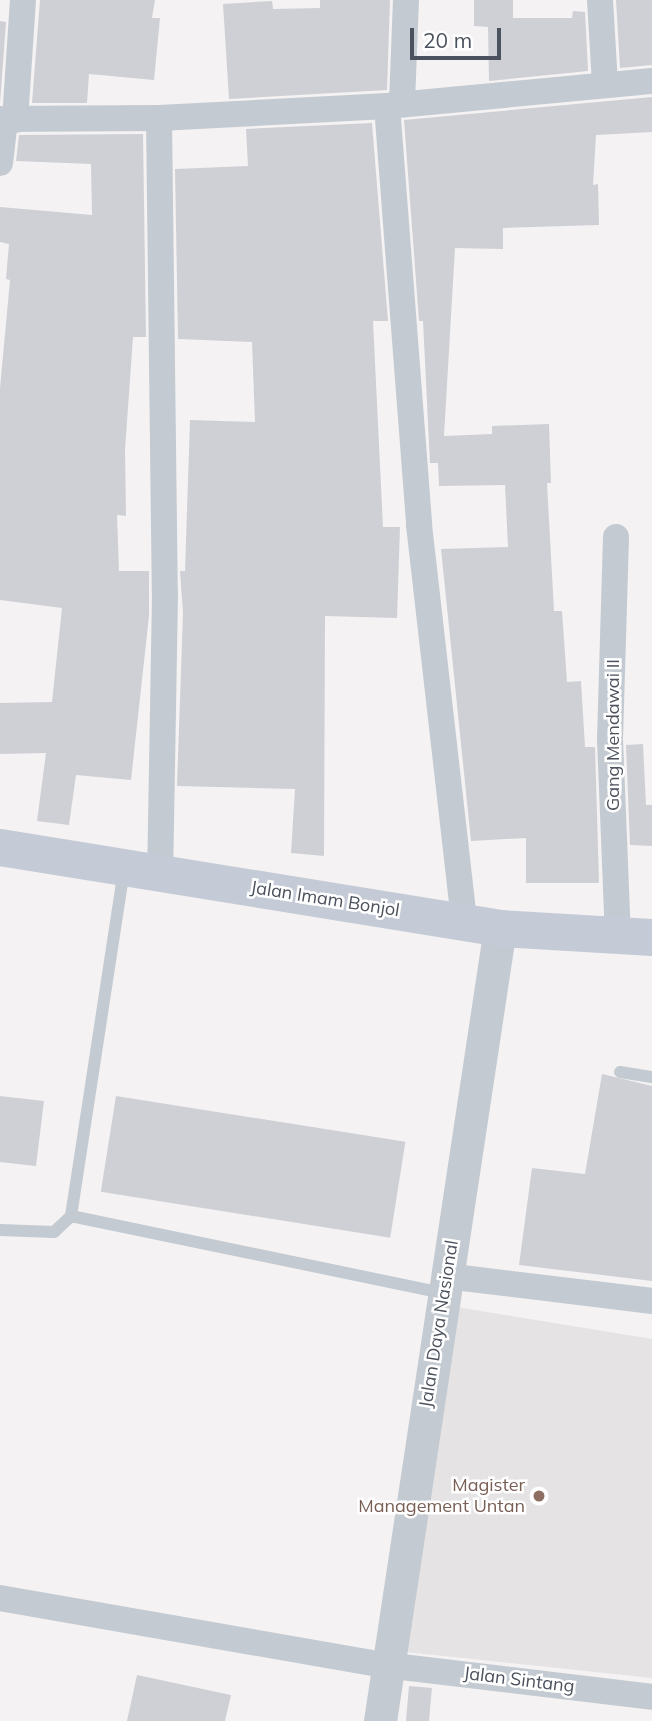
<!DOCTYPE html>
<style>
body{margin:0}
#map{position:relative;width:652px;height:1721px;overflow:hidden;background:#f4f2f2;font-family:Mulish,sans-serif}
div>[style]{position:absolute}
.education>*{inset:0;background:#e5e3e3}
.building>*{inset:0;background:#cfd0d5;transform-origin:0 0}
.service>*{height:12px;margin:-6px;padding:0 6px;transform-origin:6px;border-radius:6px;background:#c4cad1}
.minor>*{height:26px;margin:-13px;padding:0 13px;transform-origin:13px;border-radius:13px;background:#c4cad1}
.tertiary>*{height:33px;margin:-16.5px;padding:0 16.5px;transform-origin:16.5px;border-radius:16.5px;background:#c4cad1}
.secondary>*{height:37px;margin:-18.5px;padding:0 18.5px;transform-origin:18.5px;border-radius:18.5px;background:#c5cbd6}
.dots>*{width:19px;height:19px;translate:-50% -50%;box-sizing:border-box;border:4px solid #fff;border-radius:50%}
span{translate:-50% -50%;white-space:nowrap;text-align:center;line-height:1.15;-webkit-text-stroke:5px #fff;paint-order:stroke}
.street-label{font-size:18px;color:#4b525d}
.education-label{font-size:18px;color:#785e54}
.right{translate:-100% -50%;text-align:right}
.scale{position:absolute;left:410px;top:28px;width:91px;height:32px;box-sizing:border-box;border:4px solid #4b525d;border-top:0;padding-left:9px;font-size:21px;line-height:24px;white-space:nowrap;color:#4b525d;-webkit-text-stroke:5px #fff;paint-order:stroke}
</style>
<div id="map">
<div class="education">
<div style="clip-path:polygon(450px 1306px,652px 1339px,652px 1678px,406px 1652px)"></div>
</div>
<div class="building">
<div style="clip-path:polygon(40px 0,155px 0,152px 18px,160px 18px,154px 80px,89px 74px,87px 103px,32px 103px)"></div>
<div style="clip-path:polygon(320px 0,390px 0,387px 90px,229px 99px,223px 4px,272px 1px,273px 9px,320px 8px)"></div>
<div style="clip-path:polygon(474px 0,513px 0,513px 18px,572px 18px,573px 11px,585px 12px,588px 71px,489px 81px,488px 27px,474px 26px)"></div>
<div style="clip-path:polygon(616px 0,652px 0,652px 65px,620px 68px)"></div>
<div style="clip-path:polygon(0 21px,6px 22px,0 103px)"></div>
<div style="clip-path:polygon(652px 97px,652px 132px,596px 135px,593px 185px,598px 184px,599px 225px,503px 228px,503px 249px,455px 248px,444px 436px,492px 434px,492px 426px,549px 424px,551px 483px,547px 483px,554px 611px,562px 611px,567px 682px,581px 681px,585px 747px,595px 747px,599px 883px,526px 883px,526px 838px,471px 841px,441px 549px,508px 547px,505px 485px,439px 486px,438px 463px,430px 463px,423px 321px,419px 321px,404px 120px)"></div>
<div style="clip-path:polygon(372px 123px,388px 321px,373px 321px,383px 527px,400px 527px,397px 618px,325px 616px,324px 856px,291px 853px,295px 789px,177px 786px,183px 613px,180px 571px,185px 571px,190px 420px,255px 422px,252px 342px,178px 339px,175px 169px,248px 166px,246px 129px)"></div>
<div style="clip-path:polygon(143px 134px,146px 337px,133px 337px,125px 450px,126px 516px,117px 515px,119px 571px,149px 571px,149px 616px,131px 780px,76px 775px,69px 825px,37px 821px,46px 753px,0 754px,0 703px,52px 702px,62px 608px,0 600px,0 388px,10px 280px,6px 279px,9px 244px,0 242px,0 207px,92px 215px,91px 164px,16px 161px,19px 135px)"></div>
<div style="clip-path:polygon(643px 744px,646px 805px,652px 805px,652px 846px,630px 845px,626px 745px)"></div>
<div style="clip-path:polygon(602px 1074px,652px 1086px,652px 1281px,519px 1265px,532px 1168px,585px 1174px)"></div>
<div style="clip-path:polygon(0 1096px,44px 1101px,36px 1166px,0 1162px)"></div>
<div style="left:116px;top:1096px;width:293px;height:97px;rotate:9deg"></div>
<div style="clip-path:polygon(137px 1675px,231px 1695px,225px 1721px,127px 1721px)"></div>
<div style="left:409px;top:1686px;width:23px;height:35px;rotate:5deg"></div>
</div>
<div class="service">
<div style="left:620px;top:1072px;width:32px;rotate:9deg"></div>
<div style="left:71px;top:1216px;width:380px;rotate:11.7deg"></div>
<div style="left:0;top:1230px;width:54px;rotate:2.1deg"></div>
<div style="left:54px;top:1232px;width:23px;rotate:-43deg"></div>
<div style="left:71px;top:1216px;width:349px;rotate:-81.3deg"></div>
</div>
<div class="minor">
<div style="left:600px;top:0;width:85px;rotate:86.6deg"></div>
<div style="left:402px;top:103px;width:103px;rotate:-87.8deg"></div>
<div style="left:387px;top:106px;width:420px;rotate:85.6deg"></div>
<div style="left:419px;top:525px;width:398px;rotate:83.5deg"></div>
<div style="left:159px;top:118px;width:476px;rotate:89.3deg"></div>
<div style="left:165px;top:594px;width:280px;rotate:91deg"></div>
<div style="left:0;top:119px;width:159px;rotate:-0.4deg"></div>
<div style="left:159px;top:118px;width:228px;rotate:-3deg"></div>
<div style="left:387px;top:106px;width:266px;rotate:-5.4deg"></div>
<div style="left:15px;top:120px;width:120px;rotate:-86.2deg"></div>
<div style="left:0;top:163px;width:43px;rotate:-83.4deg"></div>
<div style="left:616px;top:537px;width:202px;rotate:91.7deg"></div>
<div style="left:610px;top:739px;width:195px;rotate:87.7deg"></div>
<div style="left:446px;top:1276px;width:208px;rotate:6.9deg"></div>
<div style="left:0;top:1598px;width:391px;rotate:9.9deg"></div>
<div style="left:385px;top:1665px;width:269px;rotate:6.8deg"></div>
</div>
<div class="tertiary">
<div style="left:380px;top:1721px;width:802px;rotate:-81.4deg"></div>
</div>
<div class="secondary">
<div style="left:0;top:847px;width:507px;rotate:9.2deg"></div>
<div style="left:500px;top:928px;width:152px;rotate:3.4deg"></div>
</div>
<div class="dots">
<div style="left:539px;top:1496px;background:#8d6e63"></div>
</div>
<div class="street-label">
<span style="left:613px;top:735px;rotate:-90deg">Gang Mendawai II</span>
<span style="left:325px;top:899px;rotate:9deg">Jalan Imam Bonjol</span>
<span style="left:439px;top:1324px;rotate:-81deg">Jalan Daya Nasional</span>
<span style="left:519px;top:1680px;rotate:7deg">Jalan Sintang</span>
</div>
<div class="education-label">
<span class="right" style="left:525px;top:1496px">Magister<br>Management Untan</span>
</div>
<div class="scale">20 m</div>
</div>
